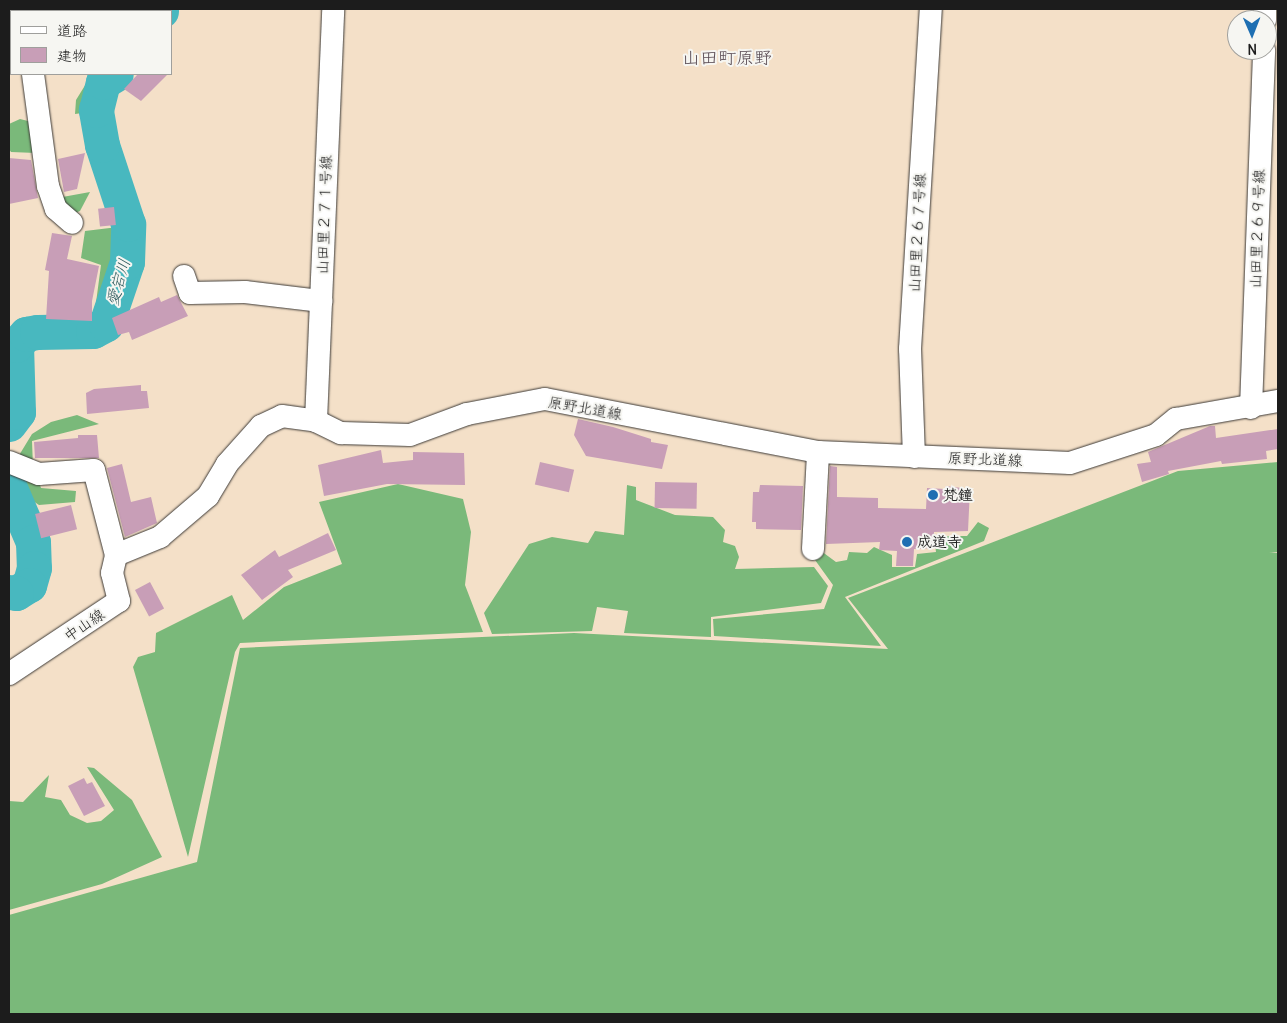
<!DOCTYPE html>
<meta charset="utf-8">
<style>
body{margin:0}
#map{position:relative;width:1287px;height:1023px;overflow:hidden;background:#f4e0c8;font-family:Delius,"Klee One",sans-serif}
div>[style]{position:absolute}
.forest>*{inset:0;background:#7ab97a}
.river>*{height:35px;margin:-17.5px;padding:0 17.5px;transform-origin:17.5px;border-radius:17.5px;background:#48b8bf}
.building>*{inset:0;background:#c89eb7;transform-origin:0 0}
.roads{filter:drop-shadow(0 0 1px #3c3936) drop-shadow(0 0 1px #3c3936)}
.minor>*{height:22px;margin:-11px;padding:0 11px;transform-origin:11px;border-radius:11px;background:#fff}
.dots>*{width:14px;height:14px;translate:-50% -50%;box-sizing:border-box;border:2px solid #f6f6f2;border-radius:50%}
span{translate:-50% -50%;white-space:nowrap;text-align:center;line-height:1.15;-webkit-text-stroke:4px #f6f6f2;paint-order:stroke}
.street-label{font-size:15px;color:#1c1c1c}
.poi-label{font-size:15px;color:#1c1c1c;font-weight:700}
.left{translate:0 -50%;text-align:left}
.water-label{font-size:16px;color:#2e5a5d;font-style:italic}
.quarter-label{font-size:18px;color:#584a52}
.frame{position:absolute;inset:0;border:10px solid #1c1c1c;pointer-events:none}
.legend{position:absolute;left:10px;top:10px;width:162px;height:65px;box-sizing:border-box;background:#f6f6f2;border:1px solid #9f9f9c;margin:0;padding:6px 9px;list-style:none;font-size:15px;color:#1c1c1c}
.legend li{display:flex;align-items:center;gap:10px;height:25px}
.legend b{width:25px;border:1px solid #9f9f9c}
.north{position:absolute;left:1227px;top:10px;width:50px;height:50px;box-sizing:border-box;background:#f6f6f2;border:1px solid #9f9f9c;border-radius:50%;rotate:179deg;font-size:14px;font-weight:700;line-height:20px;text-align:center;color:#1c1c1c}
.north::after{content:'';display:block;margin:auto;width:18px;height:22px;background:#1f6fb2;clip-path:polygon(50% 0,100% 100%,50% 72%,0 100%)}
</style>
<div id="map">
<div class="forest">
<div style="clip-path:polygon(92px 74px,106px 74px,99px 78px,90px 112px,75px 114px,76px 100px)"></div>
<div style="clip-path:polygon(20px 119px,32px 122px,36px 153px,11px 152px,9px 149px,9px 124px)"></div>
<div style="clip-path:polygon(90px 192px,80px 211px,70px 215px,57px 198px)"></div>
<div style="clip-path:polygon(117px 215px,127px 226px,125px 236px,115px 239px,115px 255px,125px 259px,115px 290px,123px 295px,119px 306px,95px 310px,101px 265px,81px 258px,85px 231px,118px 227px)"></div>
<div style="clip-path:polygon(9px 347px,20px 353px,25px 411px,9px 437px)"></div>
<div style="clip-path:polygon(77px 415px,99px 424px,32px 441px,33px 467px,18px 457px,32px 434px,51px 422px)"></div>
<div style="clip-path:polygon(1278px 462px,1278px 552px,1269px 553px,1278px 553px,1278px 1014px,9px 1014px,9px 915px,197px 862px,240px 648px,574px 633px,888px 649px,848px 598px,1178px 471px)"></div>
<div style="clip-path:polygon(9px 465px,38px 479px,41px 488px,76px 491px,75px 502px,39px 505px,27px 497px,42px 538px,39px 556px,23px 556px,9px 516px)"></div>
<div style="clip-path:polygon(398px 484px,463px 499px,471px 532px,465px 585px,483px 632px,240px 643px,235px 652px,188px 857px,133px 667px,138px 657px,155px 652px,156px 633px,232px 595px,243px 620px,284px 587px,342px 564px,319px 502px)"></div>
<div style="clip-path:polygon(627px 485px,636px 487px,636px 500px,675px 515px,713px 517px,725px 530px,723px 542px,735px 546px,739px 557px,735px 569px,814px 567px,828px 586px,821px 603px,711px 617px,711px 637px,624px 633px,628px 611px,597px 607px,592px 631px,492px 634px,484px 613px,529px 544px,552px 537px,588px 543px,595px 531px,624px 535px)"></div>
<div style="clip-path:polygon(978px 522px,989px 528px,984px 541px,845px 597px,881px 646px,714px 636px,713px 619px,824px 609px,833px 585px,815px 560px,817px 548px,836px 562px,847px 560px,849px 552px,867px 553px,874px 547px,892px 555px,892px 567px,915px 567px,917px 554px,936px 552px,934px 536px,967px 536px)"></div>
<div style="clip-path:polygon(87px 767px,94px 768px,132px 800px,162px 857px,102px 884px,9px 910px,9px 801px,23px 802px,49px 775px,45px 797px,61px 800px,70px 815px,87px 823px,101px 821px,114px 810px)"></div>
</div>
<div class="river">
<div style="left:161px;top:11px;width:2px;rotate:-90deg"></div>
<div style="left:9px;top:424px;width:15px;rotate:-53deg"></div>
<div style="left:18px;top:412px;width:67px;rotate:-91.7deg"></div>
<div style="left:16px;top:345px;width:15px;rotate:-48deg"></div>
<div style="left:26px;top:334px;width:11px;rotate:-10deg"></div>
<div style="left:37px;top:332px;width:56px;rotate:-1deg"></div>
<div style="left:93px;top:331px;width:15px;rotate:-28deg"></div>
<div style="left:106px;top:324px;width:65px;rotate:-71.3deg"></div>
<div style="left:127px;top:262px;width:38px;rotate:-88deg"></div>
<div style="left:128px;top:224px;width:83px;rotate:-108.2deg"></div>
<div style="left:102px;top:145px;width:36px;rotate:-100deg"></div>
<div style="left:96px;top:110px;width:29px;rotate:-76deg"></div>
<div style="left:103px;top:82px;width:15px;rotate:-32deg"></div>
<div style="left:9px;top:486px;width:61px;rotate:66.8deg"></div>
<div style="left:33px;top:542px;width:26px;rotate:88deg"></div>
<div style="left:34px;top:568px;width:18px;rotate:106deg"></div>
<div style="left:29px;top:585px;width:15px;rotate:148deg"></div>
<div style="left:16px;top:593px;width:7px;rotate:-172deg"></div>
</div>
<div class="building">
<div style="clip-path:polygon(138px 74px,168px 74px,141px 101px,124px 89px)"></div>
<div style="clip-path:polygon(85px 153px,77px 189px,64px 192px,58px 159px)"></div>
<div style="clip-path:polygon(9px 158px,31px 160px,38px 198px,9px 204px)"></div>
<div style="left:114px;top:207px;width:18px;height:16px;rotate:84deg"></div>
<div style="clip-path:polygon(52px 233px,72px 236px,67px 259px,99px 266px,92px 301px,92px 321px,46px 319px,49px 271px,45px 270px)"></div>
<div style="clip-path:polygon(177px 295px,188px 316px,132px 340px,129px 332px,118px 335px,112px 318px,159px 297px,161px 302px)"></div>
<div style="clip-path:polygon(141px 385px,141px 391px,147px 391px,149px 408px,87px 414px,86px 393px,94px 389px)"></div>
<div style="clip-path:polygon(578px 419px,613px 427px,651px 439px,651px 442px,668px 445px,662px 469px,586px 456px,574px 435px)"></div>
<div style="clip-path:polygon(1210px 426px,1215px 426px,1216px 438px,1278px 429px,1278px 449px,1266px 451px,1267px 459px,1222px 464px,1221px 461px,1168px 471px,1169px 474px,1142px 482px,1137px 464px,1151px 462px,1148px 452px)"></div>
<div style="clip-path:polygon(78px 435px,97px 435px,99px 458px,35px 458px,34px 442px,78px 438px)"></div>
<div style="clip-path:polygon(381px 450px,383px 463px,413px 460px,413px 452px,464px 453px,465px 485px,387px 484px,324px 496px,318px 465px)"></div>
<div style="left:540px;top:462px;width:35px;height:23px;rotate:13deg"></div>
<div style="clip-path:polygon(122px 464px,131px 502px,151px 497px,157px 523px,125px 537px,107px 468px)"></div>
<div style="clip-path:polygon(830px 466px,837px 467px,837px 497px,878px 498px,878px 508px,926px 509px,927px 488px,945px 489px,946px 486px,970px 489px,968px 531px,934px 532px,934px 548px,914px 549px,913px 566px,896px 566px,897px 551px,879px 550px,880px 542px,826px 544px)"></div>
<div style="left:655px;top:482px;width:42px;height:26px;rotate:1deg"></div>
<div style="clip-path:polygon(760px 485px,803px 486px,801px 530px,756px 529px,756px 522px,752px 522px,753px 492px,759px 492px)"></div>
<div style="left:71px;top:505px;width:25px;height:37px;rotate:76deg"></div>
<div style="clip-path:polygon(328px 533px,336px 550px,288px 570px,293px 577px,262px 600px,241px 575px,275px 550px,279px 557px)"></div>
<div style="left:150px;top:582px;width:30px;height:17px;rotate:62deg"></div>
<div style="clip-path:polygon(84px 778px,87px 784px,92px 782px,105px 806px,84px 816px,68px 786px)"></div>
</div>
<div class="roads">
<div class="minor">
<div style="left:42px;top:11px;width:4px;rotate:-34deg"></div>
<div style="left:1265px;top:20px;width:11px;rotate:-90deg"></div>
<div style="left:9px;top:24px;width:2px;rotate:-27deg"></div>
<div style="left:33px;top:74px;width:113px;rotate:82.4deg"></div>
<div style="left:48px;top:186px;width:24px;rotate:71deg"></div>
<div style="left:56px;top:209px;width:21px;rotate:41deg"></div>
<div style="left:184px;top:276px;width:18px;rotate:71deg"></div>
<div style="left:190px;top:293px;width:55px;rotate:-1deg"></div>
<div style="left:245px;top:292px;width:77px;rotate:6.8deg"></div>
<div style="left:1251px;top:408px;width:358px;rotate:-87.9deg"></div>
<div style="left:316px;top:421px;width:412px;rotate:-87.6deg"></div>
<div style="left:914px;top:457px;width:108px;rotate:-92.1deg"></div>
<div style="left:910px;top:349px;width:341px;rotate:-86.5deg"></div>
<div style="left:9px;top:462px;width:32px;rotate:22deg"></div>
<div style="left:39px;top:474px;width:55px;rotate:-4.2deg"></div>
<div style="left:94px;top:470px;width:88px;rotate:75.5deg"></div>
<div style="left:116px;top:555px;width:48px;rotate:-22.2deg"></div>
<div style="left:160px;top:537px;width:63px;rotate:-40.5deg"></div>
<div style="left:208px;top:496px;width:37px;rotate:-59deg"></div>
<div style="left:227px;top:464px;width:51px;rotate:-48.2deg"></div>
<div style="left:261px;top:426px;width:23px;rotate:-25deg"></div>
<div style="left:282px;top:416px;width:34px;rotate:8deg"></div>
<div style="left:316px;top:421px;width:28px;rotate:26deg"></div>
<div style="left:341px;top:433px;width:69px;rotate:1.7deg"></div>
<div style="left:410px;top:435px;width:61px;rotate:-20.2deg"></div>
<div style="left:467px;top:414px;width:79px;rotate:-10.9deg"></div>
<div style="left:545px;top:399px;width:278px;rotate:11deg"></div>
<div style="left:818px;top:452px;width:252px;rotate:2.5deg"></div>
<div style="left:1070px;top:463px;width:90px;rotate:-18deg"></div>
<div style="left:1156px;top:435px;width:26px;rotate:-39deg"></div>
<div style="left:1176px;top:419px;width:104px;rotate:-10deg"></div>
<div style="left:813px;top:549px;width:97px;rotate:-87deg"></div>
<div style="left:9px;top:674px;width:132px;rotate:-33.6deg"></div>
<div style="left:119px;top:601px;width:29px;rotate:-104deg"></div>
<div style="left:112px;top:573px;width:18px;rotate:-77deg"></div>
</div>
</div>
<div class="dots">
<div style="left:933px;top:495px;background:#1f6fb2"></div>
<div style="left:907px;top:542px;background:#1f6fb2"></div>
</div>
<div class="street-label">
<span style="left:324px;top:215px;rotate:-88deg">山田里２７１号線</span>
<span style="left:1257px;top:229px;rotate:-88deg">山田里２６９号線</span>
<span style="left:917px;top:233px;rotate:-87deg">山田里２６７号線</span>
<span style="left:585px;top:408px;rotate:10deg">原野北道線</span>
<span style="left:985px;top:459px;rotate:2deg">原野北道線</span>
<span style="left:84px;top:625px;rotate:-34deg">中山線</span>
</div>
<div class="poi-label">
<span class="left" style="left:943px;top:495px">梵鐘</span>
<span class="left" style="left:917px;top:542px">成道寺</span>
</div>
<div class="water-label">
<span style="left:118px;top:282px;rotate:-74deg">愛宕川</span>
</div>
<div class="quarter-label">
<span style="left:727px;top:58px">山田町原野</span>
</div>
<div class="frame"></div>
<ul class="legend">
<li><b style="height:6px;background:#fff"></b>道路</li>
<li><b style="height:14px;background:#c89eb7"></b>建物</li>
</ul>
<div class="north">N</div>
</div>
